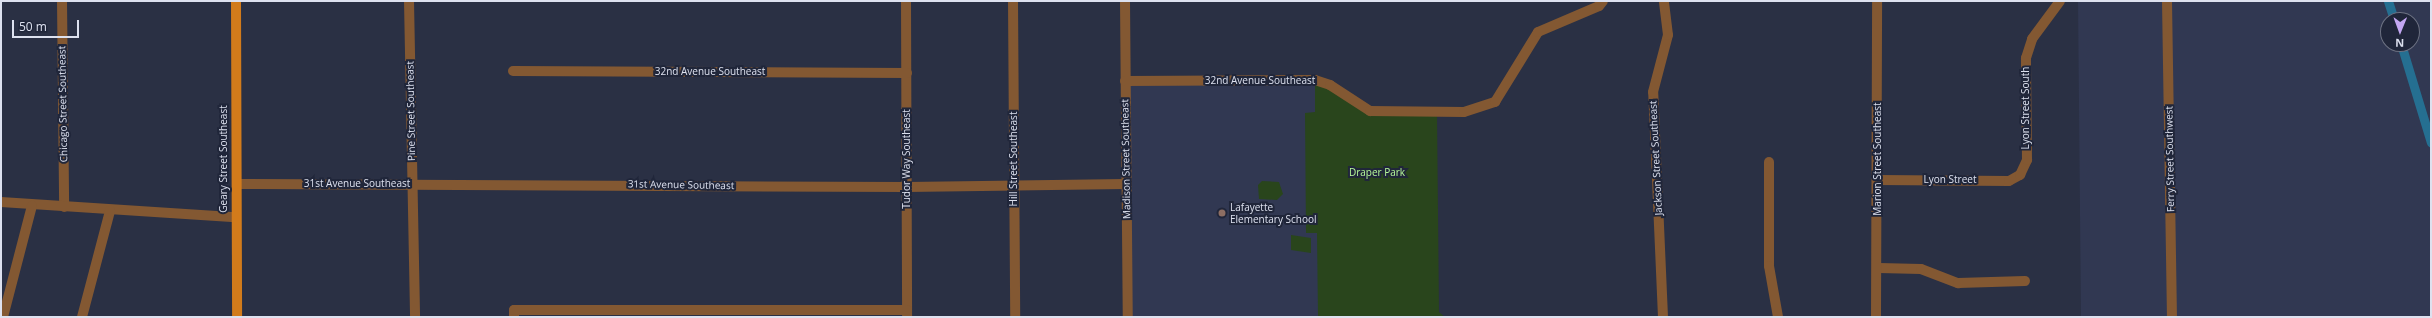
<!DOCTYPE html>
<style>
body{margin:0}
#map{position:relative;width:2432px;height:318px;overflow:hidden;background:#2a3044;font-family:"Open Sans",sans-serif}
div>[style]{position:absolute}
.built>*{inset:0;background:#313852;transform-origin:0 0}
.green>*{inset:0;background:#29451c}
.canal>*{height:9px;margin:-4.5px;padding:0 4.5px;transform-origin:4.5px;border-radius:4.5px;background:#256f91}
.minor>*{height:10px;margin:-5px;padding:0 5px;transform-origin:5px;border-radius:5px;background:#835832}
.major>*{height:10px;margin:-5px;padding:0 5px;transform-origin:5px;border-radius:5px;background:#d27b1b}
.dots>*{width:11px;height:11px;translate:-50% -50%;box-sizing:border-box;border:2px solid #20263a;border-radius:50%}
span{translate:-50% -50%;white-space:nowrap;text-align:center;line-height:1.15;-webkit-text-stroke:4px #20263a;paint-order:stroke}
.street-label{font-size:10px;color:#dde1ef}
.park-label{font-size:10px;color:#b6f999}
.poi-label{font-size:10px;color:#dde1ef}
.left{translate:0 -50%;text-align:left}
.frame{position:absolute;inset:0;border:2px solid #dde1ef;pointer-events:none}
.north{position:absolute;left:2380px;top:12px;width:40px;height:40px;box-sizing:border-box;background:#20263a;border:1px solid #6c7182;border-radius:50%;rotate:181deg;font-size:11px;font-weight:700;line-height:16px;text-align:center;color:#dde1ef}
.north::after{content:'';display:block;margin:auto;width:14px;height:18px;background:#c3a7f2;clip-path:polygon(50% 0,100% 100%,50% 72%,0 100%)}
.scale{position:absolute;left:12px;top:20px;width:67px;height:18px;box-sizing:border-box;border:2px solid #dde1ef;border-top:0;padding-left:5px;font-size:12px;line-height:14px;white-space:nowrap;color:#dde1ef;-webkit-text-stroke:3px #20263a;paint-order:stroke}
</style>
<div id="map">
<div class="built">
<div style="clip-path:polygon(evenodd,2078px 1px,2431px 1px,2431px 317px,2081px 317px,2078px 1px,2388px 20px,2412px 20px,2412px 44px,2388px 44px,2388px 20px)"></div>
<div style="left:1315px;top:80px;width:237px;height:190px;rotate:89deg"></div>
</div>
<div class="green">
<div style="clip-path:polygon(1315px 80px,1370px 111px,1437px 112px,1439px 312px,1445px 317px,1318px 317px,1317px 233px,1306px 233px,1305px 113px,1315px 112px)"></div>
<div style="clip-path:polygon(1262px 181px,1279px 182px,1283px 194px,1277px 200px,1259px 199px,1258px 185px)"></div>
<div style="clip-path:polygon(1291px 235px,1311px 238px,1311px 253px,1291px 250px)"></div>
</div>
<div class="canal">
<div style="left:2388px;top:1px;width:20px;rotate:72deg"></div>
<div style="left:2401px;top:44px;width:103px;rotate:73.1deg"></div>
</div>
<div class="minor">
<div style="left:62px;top:1px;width:206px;rotate:89.4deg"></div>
<div style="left:409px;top:1px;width:316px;rotate:88.9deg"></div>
<div style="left:906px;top:1px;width:316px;rotate:89.8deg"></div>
<div style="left:1013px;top:1px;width:316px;rotate:89.6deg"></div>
<div style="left:1125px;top:1px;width:316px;rotate:89.5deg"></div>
<div style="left:2167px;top:1px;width:316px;rotate:89.1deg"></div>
<div style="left:513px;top:71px;width:394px;rotate:0.3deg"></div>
<div style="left:1125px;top:81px;width:190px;rotate:-0.3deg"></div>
<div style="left:1315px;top:80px;width:16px;rotate:18deg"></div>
<div style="left:1330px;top:85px;width:48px;rotate:33deg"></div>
<div style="left:1370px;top:111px;width:94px;rotate:0.6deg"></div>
<div style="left:1464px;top:112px;width:33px;rotate:-18deg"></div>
<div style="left:1495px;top:102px;width:82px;rotate:-58.4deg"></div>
<div style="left:1538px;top:32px;width:66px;rotate:-23.1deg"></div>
<div style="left:1599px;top:6px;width:6px;rotate:-51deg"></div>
<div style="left:1769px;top:162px;width:104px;rotate:90deg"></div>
<div style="left:1769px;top:266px;width:52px;rotate:80deg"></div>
<div style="left:1878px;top:180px;width:131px;rotate:0.4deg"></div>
<div style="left:2009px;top:181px;width:13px;rotate:-29deg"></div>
<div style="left:2020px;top:175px;width:17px;rotate:-65deg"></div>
<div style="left:2027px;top:160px;width:102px;rotate:-90.6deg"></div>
<div style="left:2026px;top:58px;width:20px;rotate:-72deg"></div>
<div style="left:2032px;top:39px;width:47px;rotate:-53.6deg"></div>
<div style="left:237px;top:184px;width:670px;rotate:0.26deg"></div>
<div style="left:907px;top:187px;width:218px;rotate:-0.8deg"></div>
<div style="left:1px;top:202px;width:235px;rotate:3.7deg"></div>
<div style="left:1879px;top:268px;width:42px;rotate:1.4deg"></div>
<div style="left:1921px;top:269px;width:40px;rotate:21deg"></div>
<div style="left:1958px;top:283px;width:67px;rotate:-1.7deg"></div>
<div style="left:3px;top:317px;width:115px;rotate:-75.4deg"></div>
<div style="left:82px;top:317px;width:110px;rotate:-75.2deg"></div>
<div style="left:514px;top:317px;width:7px;rotate:-90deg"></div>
<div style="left:514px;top:310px;width:393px"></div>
<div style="left:1663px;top:317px;width:225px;rotate:-92.5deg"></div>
<div style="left:1653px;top:92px;width:59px;rotate:-75.3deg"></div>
<div style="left:1668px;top:35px;width:34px;rotate:-97deg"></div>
<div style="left:1876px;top:317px;width:316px;rotate:-89.8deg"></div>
</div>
<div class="major">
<div style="left:236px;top:1px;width:316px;rotate:89.8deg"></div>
</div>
<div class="dots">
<div style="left:1222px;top:213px;background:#8d6e63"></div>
</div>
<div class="street-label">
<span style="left:710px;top:72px">32nd Avenue Southeast</span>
<span style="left:1260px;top:81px">32nd Avenue Southeast</span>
<span style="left:63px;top:104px;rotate:-91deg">Chicago Street Southeast</span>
<span style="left:2026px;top:108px;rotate:-90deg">Lyon Street South</span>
<span style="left:411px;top:111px;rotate:-91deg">Pine Street Southeast</span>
<span style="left:1656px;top:158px;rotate:-93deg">Jackson Street Southeast</span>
<span style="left:224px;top:159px;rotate:-90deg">Geary Street Southeast</span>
<span style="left:907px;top:159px;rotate:-90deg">Tudor Way Southeast</span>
<span style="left:1014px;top:159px;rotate:-90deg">Hill Street Southeast</span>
<span style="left:1126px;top:159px;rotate:-91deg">Madison Street Southeast</span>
<span style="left:1878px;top:159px;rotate:-90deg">Marion Street Southeast</span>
<span style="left:2170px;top:159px;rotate:-91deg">Ferry Street Southwest</span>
<span style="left:1950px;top:180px">Lyon Street</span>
<span style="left:357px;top:184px">31st Avenue Southeast</span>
<span style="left:681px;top:185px;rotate:1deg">31st Avenue Southeast</span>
</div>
<div class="park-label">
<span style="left:1377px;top:173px">Draper Park</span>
</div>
<div class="poi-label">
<span class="left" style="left:1230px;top:213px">Lafayette<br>Elementary School</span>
</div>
<div class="frame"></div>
<div class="north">N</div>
<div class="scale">50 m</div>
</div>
